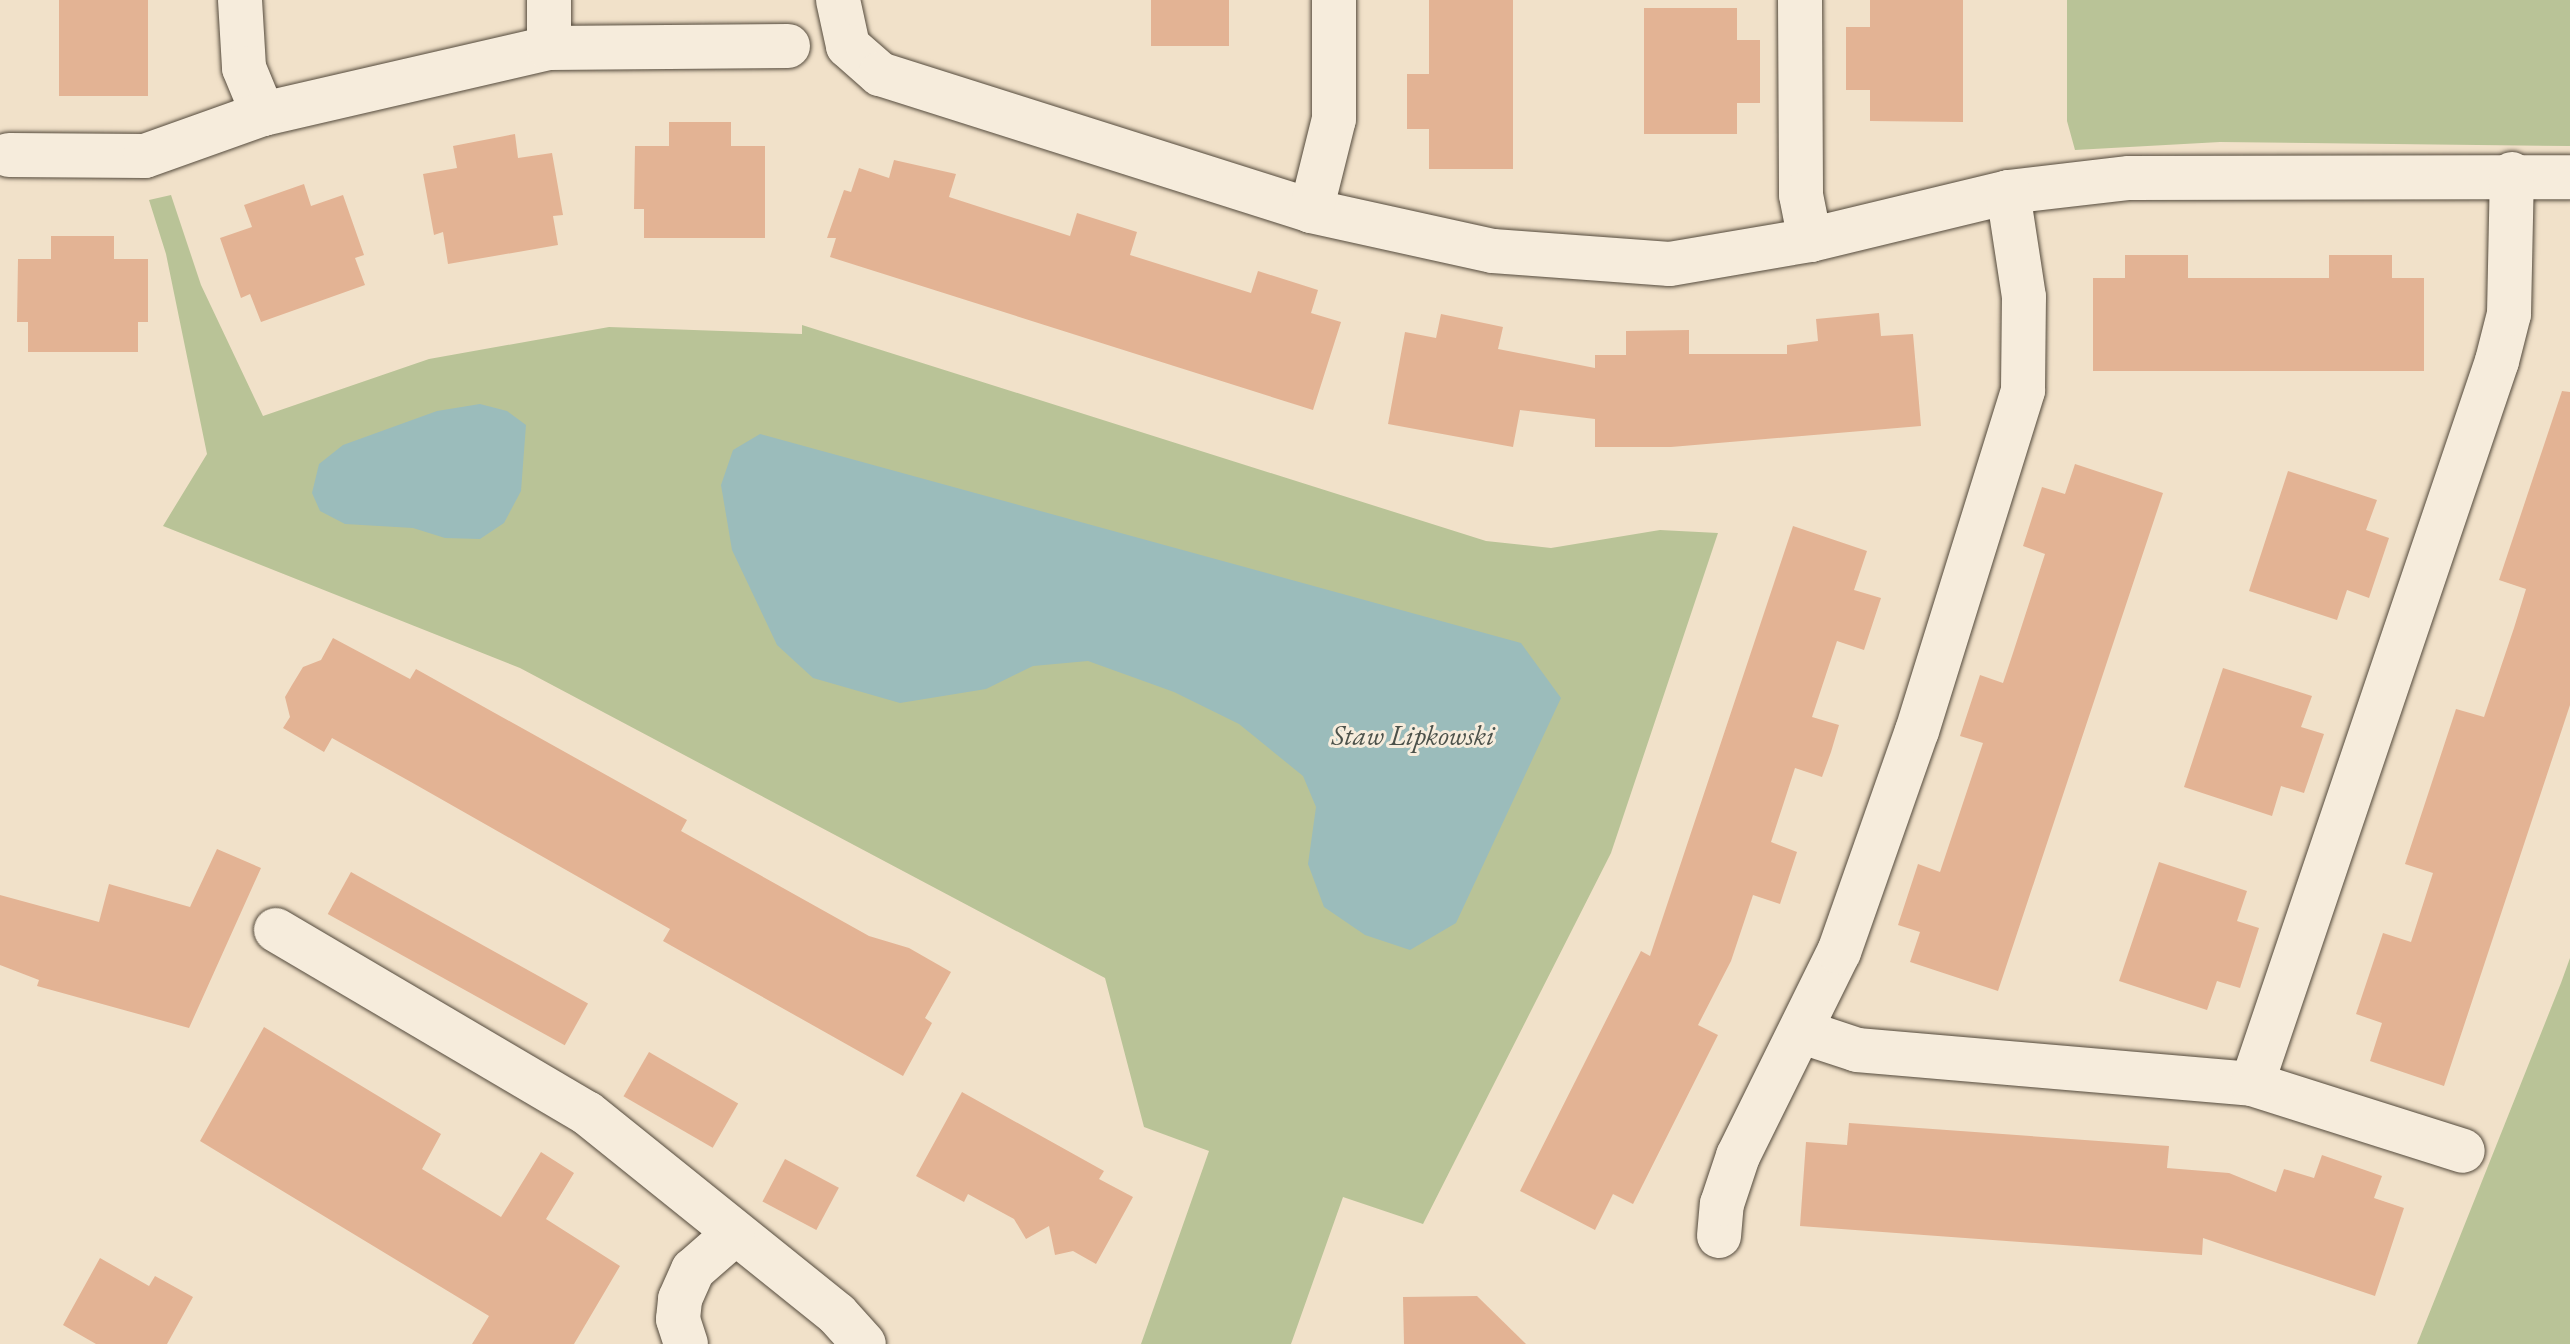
<!DOCTYPE html>
<style>
body{margin:0}
#map{position:relative;width:2570px;height:1344px;overflow:hidden;background:#f1e1c9;font-family:"EB Garamond",serif}
div>[style]{position:absolute}
.green>*{inset:0;background:#b9c397}
.water>*{inset:0;background:#9bbcbb}
.building>*{inset:0;background:#e3b394;transform-origin:0 0}
.roads{filter:drop-shadow(0 0 2px #544a3c) drop-shadow(0 0 2px #544a3c)}
.minor>*{height:44px;margin:-22px;padding:0 22px;transform-origin:22px;border-radius:22px;background:#f6ecdc}
span{translate:-50% -50%;white-space:nowrap;text-align:center;line-height:1.15;-webkit-text-stroke:6px #f6ecdc;paint-order:stroke}
.water-label{font-size:28px;color:#4b514a;font-style:italic}
</style>
<div id="map">
<div class="green">
<div style="clip-path:polygon(2067px 0,2570px 0,2570px 146px,2220px 142px,2075px 150px,2067px 121px)"></div>
<div style="clip-path:polygon(171px 195px,201px 285px,263px 416px,429px 359px,609px 327px,802px 334px,802px 325px,1486px 541px,1551px 548px,1660px 530px,1718px 533px,1611px 853px,1423px 1224px,1343px 1197px,1291px 1344px,1141px 1344px,1209px 1151px,1144px 1127px,1105px 978px,520px 668px,163px 526px,207px 454px,166px 254px,149px 200px)"></div>
<div style="clip-path:polygon(2570px 958px,2570px 1344px,2417px 1344px,2561px 983px)"></div>
</div>
<div class="water">
<div style="clip-path:polygon(480px 404px,507px 411px,526px 425px,521px 491px,504px 523px,480px 539px,445px 538px,413px 528px,345px 524px,320px 511px,312px 493px,319px 464px,343px 445px,437px 411px)"></div>
<div style="clip-path:polygon(760px 434px,1521px 643px,1561px 698px,1456px 923px,1410px 950px,1365px 935px,1324px 907px,1308px 864px,1316px 807px,1303px 776px,1239px 724px,1174px 692px,1088px 661px,1033px 666px,986px 689px,900px 703px,813px 678px,777px 645px,732px 550px,721px 485px,733px 450px)"></div>
</div>
<div class="building">
<div style="left:59px;top:0;width:89px;height:96px"></div>
<div style="left:1151px;top:0;width:78px;height:46px"></div>
<div style="clip-path:polygon(1429px 0,1513px 0,1513px 169px,1429px 169px,1429px 129px,1407px 129px,1407px 74px,1429px 74px)"></div>
<div style="clip-path:polygon(1870px 0,1963px 0,1963px 122px,1870px 121px,1870px 90px,1846px 90px,1846px 27px,1870px 27px)"></div>
<div style="clip-path:polygon(1644px 8px,1737px 8px,1737px 40px,1760px 40px,1760px 103px,1737px 103px,1737px 134px,1644px 134px)"></div>
<div style="clip-path:polygon(669px 122px,731px 122px,731px 146px,765px 146px,765px 238px,644px 238px,644px 209px,634px 209px,635px 146px,669px 146px)"></div>
<div style="clip-path:polygon(515px 134px,518px 158px,552px 153px,563px 215px,553px 216px,558px 245px,448px 264px,443px 232px,434px 235px,423px 174px,457px 168px,453px 146px)"></div>
<div style="clip-path:polygon(894px 160px,956px 174px,949px 197px,1070px 236px,1077px 213px,1137px 232px,1130px 255px,1251px 293px,1258px 271px,1318px 290px,1311px 313px,1341px 322px,1313px 410px,830px 257px,836px 238px,827px 238px,844px 190px,851px 192px,859px 168px,889px 178px)"></div>
<div style="clip-path:polygon(304px 184px,311px 206px,343px 195px,364px 255px,355px 258px,365px 285px,261px 322px,250px 294px,241px 298px,220px 238px,252px 227px,244px 205px)"></div>
<div style="clip-path:polygon(51px 236px,114px 236px,114px 259px,148px 259px,148px 322px,138px 322px,138px 352px,28px 352px,28px 322px,17px 322px,18px 259px,51px 259px)"></div>
<div style="clip-path:polygon(2125px 255px,2188px 255px,2188px 278px,2329px 278px,2329px 255px,2392px 255px,2392px 278px,2424px 278px,2424px 371px,2093px 371px,2093px 278px,2125px 278px)"></div>
<div style="clip-path:polygon(1879px 313px,1881px 336px,1913px 334px,1921px 426px,1671px 447px,1595px 447px,1595px 419px,1520px 410px,1513px 447px,1388px 424px,1405px 332px,1436px 338px,1441px 314px,1503px 327px,1498px 349px,1595px 368px,1595px 355px,1626px 355px,1626px 331px,1689px 330px,1689px 354px,1787px 354px,1787px 345px,1818px 341px,1816px 319px)"></div>
<div style="clip-path:polygon(2562px 391px,2570px 392px,2570px 705px,2444px 1086px,2370px 1061px,2382px 1023px,2356px 1014px,2383px 933px,2411px 942px,2433px 873px,2405px 864px,2456px 709px,2484px 717px,2514px 628px,2526px 589px,2499px 580px)"></div>
<div style="clip-path:polygon(2075px 464px,2163px 493px,1998px 991px,1910px 962px,1920px 932px,1898px 925px,1918px 864px,1940px 872px,1983px 743px,1960px 736px,1980px 675px,2003px 683px,2013px 653px,2045px 554px,2023px 546px,2042px 487px,2065px 494px)"></div>
<div style="clip-path:polygon(2288px 471px,2377px 500px,2366px 530px,2389px 538px,2369px 598px,2347px 590px,2337px 620px,2249px 591px)"></div>
<div style="clip-path:polygon(1793px 526px,1867px 551px,1854px 590px,1881px 598px,1864px 650px,1837px 641px,1812px 717px,1839px 725px,1831px 752px,1822px 777px,1795px 768px,1771px 842px,1797px 852px,1780px 904px,1753px 895px,1731px 961px,1698px 1025px,1718px 1035px,1633px 1204px,1613px 1194px,1595px 1230px,1520px 1191px,1641px 951px,1650px 956px)"></div>
<div style="clip-path:polygon(333px 638px,410px 679px,416px 669px,687px 820px,681px 831px,869px 936px,909px 948px,951px 972px,925px 1018px,932px 1023px,903px 1076px,663px 941px,670px 929px,411px 782px,332px 738px,324px 752px,283px 728px,290px 717px,285px 697px,292px 685px,303px 667px,321px 660px)"></div>
<div style="clip-path:polygon(2223px 668px,2312px 696px,2301px 727px,2324px 734px,2304px 793px,2281px 786px,2272px 816px,2184px 787px)"></div>
<div style="clip-path:polygon(217px 849px,261px 868px,189px 1028px,37px 986px,39px 980px,0 965px,0 895px,99px 922px,109px 884px,190px 907px)"></div>
<div style="clip-path:polygon(2159px 862px,2247px 891px,2237px 921px,2259px 928px,2240px 988px,2217px 981px,2207px 1010px,2119px 981px)"></div>
<div style="left:351px;top:872px;width:271px;height:48px;rotate:29deg"></div>
<div style="clip-path:polygon(264px 1027px,441px 1134px,422px 1169px,501px 1217px,541px 1152px,574px 1173px,546px 1219px,620px 1266px,574px 1344px,472px 1344px,489px 1316px,200px 1141px)"></div>
<div style="left:649px;top:1052px;width:103px;height:51px;rotate:30deg"></div>
<div style="clip-path:polygon(962px 1092px,1104px 1171px,1099px 1179px,1133px 1197px,1096px 1264px,1073px 1251px,1055px 1255px,1049px 1226px,1026px 1239px,1014px 1219px,968px 1194px,964px 1202px,916px 1176px)"></div>
<div style="clip-path:polygon(1849px 1123px,2169px 1146px,2167px 1168px,2229px 1173px,2276px 1192px,2284px 1169px,2314px 1178px,2322px 1155px,2382px 1176px,2374px 1198px,2404px 1208px,2375px 1296px,2203px 1238px,2202px 1255px,1800px 1226px,1806px 1142px,1847px 1145px)"></div>
<div style="left:785px;top:1159px;width:61px;height:48px;rotate:28deg"></div>
<div style="clip-path:polygon(100px 1258px,149px 1286px,155px 1276px,193px 1297px,167px 1344px,96px 1344px,63px 1325px)"></div>
<div style="clip-path:polygon(1477px 1296px,1526px 1344px,1404px 1344px,1403px 1297px)"></div>
</div>
<div class="roads">
<div class="minor">
<div style="left:240px;top:0;width:68px;rotate:86.6deg"></div>
<div style="left:244px;top:68px;width:50px;rotate:67.6deg"></div>
<div style="left:263px;top:114px;width:294px;rotate:-13deg"></div>
<div style="left:549px;top:48px;width:239px;rotate:-0.5deg"></div>
<div style="left:549px;top:0;width:48px;rotate:90deg"></div>
<div style="left:838px;top:0;width:47px;rotate:77.7deg"></div>
<div style="left:848px;top:46px;width:43px;rotate:41.2deg"></div>
<div style="left:880px;top:74px;width:452px;rotate:17.6deg"></div>
<div style="left:1311px;top:211px;width:186px;rotate:12.4deg"></div>
<div style="left:1493px;top:251px;width:177px;rotate:4.2deg"></div>
<div style="left:1670px;top:264px;width:142px;rotate:-9.7deg"></div>
<div style="left:1810px;top:240px;width:204px;rotate:-13.6deg"></div>
<div style="left:2008px;top:192px;width:122px;rotate:-6.6deg"></div>
<div style="left:2129px;top:178px;width:441px;rotate:-0.1deg"></div>
<div style="left:1800px;top:0;width:195px;rotate:89.7deg"></div>
<div style="left:1801px;top:195px;width:46px;rotate:78.7deg"></div>
<div style="left:9px;top:155px;width:136px;rotate:0.4deg"></div>
<div style="left:145px;top:156px;width:125px;rotate:-19.6deg"></div>
<div style="left:1311px;top:211px;width:95px;rotate:-76deg"></div>
<div style="left:1334px;top:119px;width:119px;rotate:-90deg"></div>
<div style="left:276px;top:930px;width:361px;rotate:30.5deg"></div>
<div style="left:587px;top:1113px;width:321px;rotate:38.8deg"></div>
<div style="left:837px;top:1314px;width:40px;rotate:48deg"></div>
<div style="left:1803px;top:1032px;width:57px;rotate:18.4deg"></div>
<div style="left:1857px;top:1050px;width:396px;rotate:4.9deg"></div>
<div style="left:2252px;top:1084px;width:221px;rotate:17.6deg"></div>
<div style="left:2252px;top:1084px;width:763px;rotate:-71.28deg"></div>
<div style="left:2497px;top:361px;width:49px;rotate:-75.7deg"></div>
<div style="left:2509px;top:314px;width:140px;rotate:-88.8deg"></div>
<div style="left:1719px;top:1236px;width:32px;rotate:-85deg"></div>
<div style="left:1722px;top:1204px;width:51px;rotate:-71.6deg"></div>
<div style="left:1738px;top:1156px;width:228px;rotate:-63.7deg"></div>
<div style="left:1839px;top:952px;width:234px;rotate:-70.6deg"></div>
<div style="left:1917px;top:731px;width:357px;rotate:-72.7deg"></div>
<div style="left:2023px;top:390px;width:93px;rotate:-89.4deg"></div>
<div style="left:2024px;top:297px;width:106px;rotate:-98.7deg"></div>
<div style="left:686px;top:1344px;width:26px;rotate:-108deg"></div>
<div style="left:678px;top:1319px;width:20px;rotate:-84deg"></div>
<div style="left:680px;top:1299px;width:32px;rotate:-66deg"></div>
<div style="left:693px;top:1270px;width:53px;rotate:-41.2deg"></div>
</div>
</div>
<div class="water-label">
<span style="left:1413px;top:735px">Staw Lipkowski</span>
</div>
</div>
